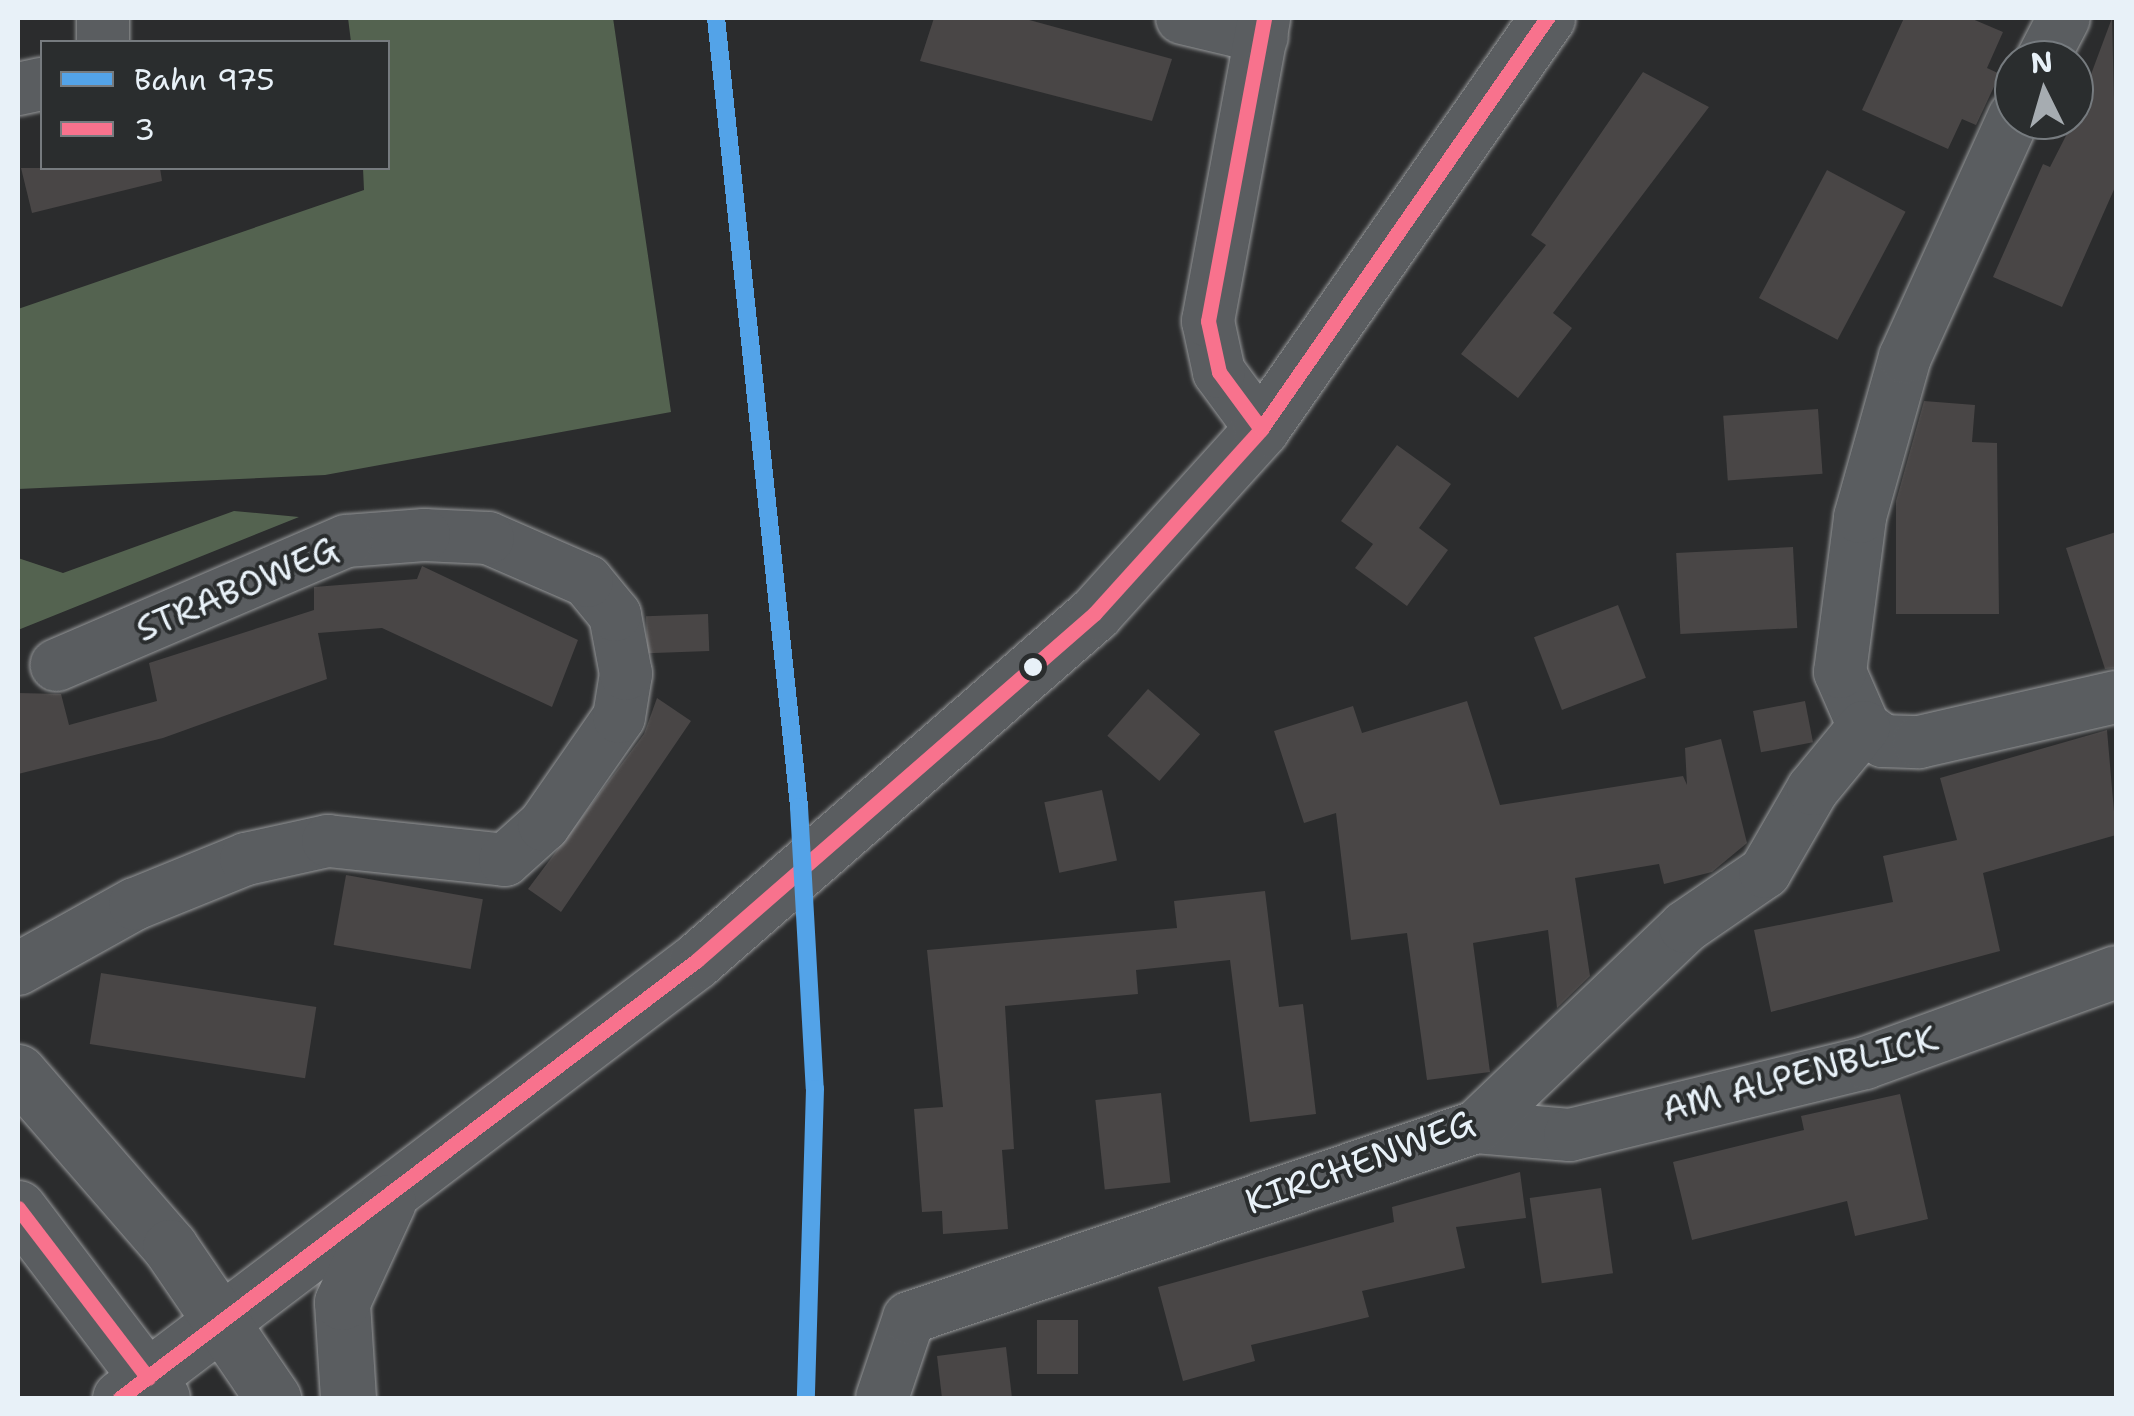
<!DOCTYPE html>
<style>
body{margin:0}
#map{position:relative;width:2134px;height:1416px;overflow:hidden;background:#2b2c2d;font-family:"Shantell Sans",sans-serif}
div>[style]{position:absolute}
.green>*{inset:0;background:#546350}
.building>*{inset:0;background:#494646;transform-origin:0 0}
.roads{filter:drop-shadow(0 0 2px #96989a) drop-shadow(0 0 2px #96989a)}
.street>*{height:52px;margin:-26px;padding:0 26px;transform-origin:26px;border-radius:26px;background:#5a5d60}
.secondary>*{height:55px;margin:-27.5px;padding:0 27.5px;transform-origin:27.5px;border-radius:27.5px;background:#5a5d60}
.primary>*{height:55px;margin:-27.5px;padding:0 27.5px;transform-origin:27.5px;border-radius:27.5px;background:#5a5d60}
.bus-1>*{height:15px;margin:-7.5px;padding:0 7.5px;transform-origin:7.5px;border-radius:7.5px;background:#f8728d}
.rail-1>*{height:18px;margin:-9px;padding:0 9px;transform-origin:9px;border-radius:9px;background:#53a3e8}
.dots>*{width:28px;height:28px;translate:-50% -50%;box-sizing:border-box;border:5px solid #2a2d2e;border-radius:50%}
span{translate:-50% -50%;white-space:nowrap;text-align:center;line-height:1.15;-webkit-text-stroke:8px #2a2d2e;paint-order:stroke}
.street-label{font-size:35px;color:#e8f1f8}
.frame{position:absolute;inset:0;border:20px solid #e8f1f8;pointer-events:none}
.legend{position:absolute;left:40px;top:40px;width:350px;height:130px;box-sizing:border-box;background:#2a2d2e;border:2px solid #767b7f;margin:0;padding:12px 18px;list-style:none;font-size:30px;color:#e8f1f8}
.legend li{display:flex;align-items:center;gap:20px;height:50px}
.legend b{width:50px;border:2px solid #767b7f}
.north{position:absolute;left:1994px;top:40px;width:100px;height:100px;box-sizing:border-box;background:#2a2d2e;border:2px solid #767b7f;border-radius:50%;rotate:355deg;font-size:28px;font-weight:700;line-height:40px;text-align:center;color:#e8f1f8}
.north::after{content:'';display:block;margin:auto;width:35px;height:45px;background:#a6acb1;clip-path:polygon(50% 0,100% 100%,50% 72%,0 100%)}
</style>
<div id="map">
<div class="green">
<div style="clip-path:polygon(348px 18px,613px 18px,671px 412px,325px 475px,18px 489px,18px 309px,364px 190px,363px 168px,388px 168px,388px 42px,351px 42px)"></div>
<div style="clip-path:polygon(234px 511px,299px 517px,18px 630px,18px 558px,63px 573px)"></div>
</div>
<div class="building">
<div style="clip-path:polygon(934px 18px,1022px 18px,1172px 59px,1152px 121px,920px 61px)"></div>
<div style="clip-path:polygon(1904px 18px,1970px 18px,2003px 32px,1987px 68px,2000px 74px,1976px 125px,1962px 119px,1948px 149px,1862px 110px)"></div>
<div style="clip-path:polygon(2112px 18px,2116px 185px,2062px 307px,1993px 277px,2043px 164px,2050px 167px,2074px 120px)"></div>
<div style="clip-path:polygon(1643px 72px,1709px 107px,1553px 313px,1572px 328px,1518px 398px,1461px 354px,1546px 245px,1531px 235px)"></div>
<div style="clip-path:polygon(21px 168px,160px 168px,162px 181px,32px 213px)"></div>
<div style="left:1827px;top:170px;width:89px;height:145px;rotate:28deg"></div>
<div style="clip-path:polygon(1924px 401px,1975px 405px,1972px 442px,1997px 443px,1999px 614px,1896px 614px,1896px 501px)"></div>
<div style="left:1818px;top:409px;width:65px;height:95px;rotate:86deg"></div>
<div style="clip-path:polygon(1397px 445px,1451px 484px,1419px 528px,1448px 550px,1407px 606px,1355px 568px,1373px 544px,1341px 521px)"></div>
<div style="clip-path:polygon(2116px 532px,2116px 668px,2105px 669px,2066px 548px)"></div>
<div style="left:1793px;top:547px;width:81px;height:117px;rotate:87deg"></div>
<div style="clip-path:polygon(422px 566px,578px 640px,552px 707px,382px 628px,318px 633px,327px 679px,163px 738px,18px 774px,18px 693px,61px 694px,69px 725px,157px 701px,149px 663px,314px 610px,314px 587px,417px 579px)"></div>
<div style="left:1618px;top:605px;width:78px;height:90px;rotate:69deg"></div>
<div style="left:708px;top:614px;width:37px;height:62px;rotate:88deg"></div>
<div style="left:1148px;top:689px;width:69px;height:62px;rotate:41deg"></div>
<div style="clip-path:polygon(657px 698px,691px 721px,561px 912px,528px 889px,644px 734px)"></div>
<div style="clip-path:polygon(1467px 701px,1500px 805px,1683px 776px,1687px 785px,1685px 748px,1721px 739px,1747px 843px,1712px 872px,1664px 884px,1659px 864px,1575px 878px,1590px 976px,1557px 1008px,1548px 930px,1473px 943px,1490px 1072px,1427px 1080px,1407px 933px,1351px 940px,1336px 813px,1304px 823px,1274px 731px,1353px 706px,1362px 733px)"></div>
<div style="left:1805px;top:701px;width:42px;height:53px;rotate:79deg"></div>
<div style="clip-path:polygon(2107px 730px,2116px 835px,1983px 873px,2000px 951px,1771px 1012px,1754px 930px,1893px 902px,1883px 856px,1957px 840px,1940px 778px)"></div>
<div style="left:1102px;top:790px;width:72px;height:59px;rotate:78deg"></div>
<div style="left:346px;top:875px;width:139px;height:71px;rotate:10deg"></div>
<div style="clip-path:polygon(1265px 891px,1279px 1007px,1303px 1004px,1316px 1114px,1250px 1122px,1230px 960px,1136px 970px,1138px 994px,1005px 1006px,1014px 1149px,1002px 1150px,1008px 1229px,943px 1234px,942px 1211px,922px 1212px,914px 1109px,943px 1107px,927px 950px,1177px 928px,1174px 901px)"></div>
<div style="left:101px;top:973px;width:218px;height:72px;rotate:9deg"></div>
<div style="left:1161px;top:1093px;width:90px;height:66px;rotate:84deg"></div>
<div style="clip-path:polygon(1900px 1094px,1928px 1219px,1855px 1236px,1847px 1201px,1692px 1240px,1673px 1162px,1804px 1130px,1801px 1116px)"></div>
<div style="clip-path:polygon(1520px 1172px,1526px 1218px,1456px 1227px,1465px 1268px,1362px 1291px,1369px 1317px,1251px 1345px,1255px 1361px,1183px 1381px,1158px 1287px,1394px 1222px,1392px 1207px)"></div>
<div style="left:1601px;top:1188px;width:86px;height:72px;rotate:82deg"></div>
<div style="left:1037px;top:1320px;width:41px;height:54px"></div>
<div style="clip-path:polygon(1006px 1347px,1012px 1398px,942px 1398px,937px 1356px)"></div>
</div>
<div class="roads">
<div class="street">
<div style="left:1182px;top:18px;width:82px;rotate:13.4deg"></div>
<div style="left:103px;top:42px;width:24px;rotate:-90deg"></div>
<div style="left:2042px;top:60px;width:47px;rotate:-62.4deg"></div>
<div style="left:18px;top:89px;width:25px;rotate:-12deg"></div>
<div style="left:1261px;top:429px;width:71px;rotate:-126.4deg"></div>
<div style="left:1219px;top:372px;width:52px;rotate:-102.2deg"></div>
<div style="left:1208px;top:321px;width:308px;rotate:-79.5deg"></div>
<div style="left:1864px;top:727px;width:60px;rotate:-113.6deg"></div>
<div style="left:1840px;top:672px;width:156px;rotate:-82.6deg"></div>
<div style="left:1860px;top:517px;width:166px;rotate:-74.3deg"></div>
<div style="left:1905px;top:357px;width:264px;rotate:-65.6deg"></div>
<div style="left:1864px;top:727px;width:24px;rotate:36deg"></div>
<div style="left:1883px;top:741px;width:36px;rotate:2deg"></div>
<div style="left:1919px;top:742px;width:202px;rotate:-12.9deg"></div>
<div style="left:18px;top:969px;width:134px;rotate:-29.1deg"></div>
<div style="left:135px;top:904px;width:120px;rotate:-22.1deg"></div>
<div style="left:246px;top:859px;width:84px;rotate:-12.4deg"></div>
<div style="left:328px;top:841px;width:178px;rotate:6.1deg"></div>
<div style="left:505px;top:860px;width:52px;rotate:-41.9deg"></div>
<div style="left:544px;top:825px;width:131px;rotate:-55.2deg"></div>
<div style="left:619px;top:717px;width:44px;rotate:-80.8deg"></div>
<div style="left:626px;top:674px;width:60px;rotate:-100.6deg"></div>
<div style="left:615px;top:615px;width:44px;rotate:-129.5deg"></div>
<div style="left:587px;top:581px;width:108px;rotate:-156.5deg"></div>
<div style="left:488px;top:538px;width:64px;rotate:-177.3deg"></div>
<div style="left:424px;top:535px;width:78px;rotate:175.6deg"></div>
<div style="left:346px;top:541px;width:315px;rotate:156.8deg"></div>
<div style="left:1476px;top:1127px;width:94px;rotate:4.9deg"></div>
<div style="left:1570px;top:1135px;width:304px;rotate:-13.7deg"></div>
<div style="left:1865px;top:1063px;width:267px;rotate:-19.9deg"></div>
<div style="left:882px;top:1398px;width:84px;rotate:-71.4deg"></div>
<div style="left:909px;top:1318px;width:598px;rotate:-18.62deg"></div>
<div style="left:1476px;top:1127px;width:289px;rotate:-43.7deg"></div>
<div style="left:1685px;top:927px;width:97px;rotate:-34.5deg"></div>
<div style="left:1765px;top:872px;width:96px;rotate:-60deg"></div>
<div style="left:1813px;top:789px;width:80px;rotate:-50.6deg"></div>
</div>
<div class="secondary">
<div style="left:120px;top:1398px;width:723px;rotate:-37.19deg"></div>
<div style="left:696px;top:961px;width:529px;rotate:-41.09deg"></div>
<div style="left:1095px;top:613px;width:248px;rotate:-47.9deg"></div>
<div style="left:1261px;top:429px;width:501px;rotate:-55.17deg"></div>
<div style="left:348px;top:1398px;width:96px;rotate:-93.6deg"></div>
<div style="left:342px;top:1302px;width:110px;rotate:-65.3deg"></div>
</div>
<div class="primary">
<div style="left:18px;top:1072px;width:232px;rotate:49deg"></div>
<div style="left:170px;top:1247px;width:183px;rotate:55.7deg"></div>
<div style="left:18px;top:1208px;width:238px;rotate:52.8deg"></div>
</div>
</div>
<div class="bus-1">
<div style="left:1261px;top:429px;width:71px;rotate:-126.4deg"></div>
<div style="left:1219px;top:372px;width:52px;rotate:-102.2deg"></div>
<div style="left:1208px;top:321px;width:308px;rotate:-79.5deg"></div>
<div style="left:18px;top:1208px;width:214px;rotate:52.6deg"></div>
<div style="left:120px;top:1398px;width:723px;rotate:-37.19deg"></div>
<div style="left:696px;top:961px;width:529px;rotate:-41.09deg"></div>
<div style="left:1095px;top:613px;width:248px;rotate:-47.9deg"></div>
<div style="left:1261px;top:429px;width:501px;rotate:-55.17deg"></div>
</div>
<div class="rail-1">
<div style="left:716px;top:18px;width:793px;rotate:83.99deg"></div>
<div style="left:799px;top:807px;width:282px;rotate:86.8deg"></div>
<div style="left:815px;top:1089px;width:309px;rotate:91.7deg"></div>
</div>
<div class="dots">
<div style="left:1033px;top:667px;background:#e8f1f8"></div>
</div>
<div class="street-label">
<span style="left:237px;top:589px;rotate:-23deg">STRABOWEG</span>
<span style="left:1800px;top:1074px;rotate:-15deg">AM ALPENBLICK</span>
<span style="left:1360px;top:1162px;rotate:-20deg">KIRCHENWEG</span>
</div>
<div class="frame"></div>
<ul class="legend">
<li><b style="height:12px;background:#53a3e8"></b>Bahn 975</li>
<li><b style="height:12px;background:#f8728d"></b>3</li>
</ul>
<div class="north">N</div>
</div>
